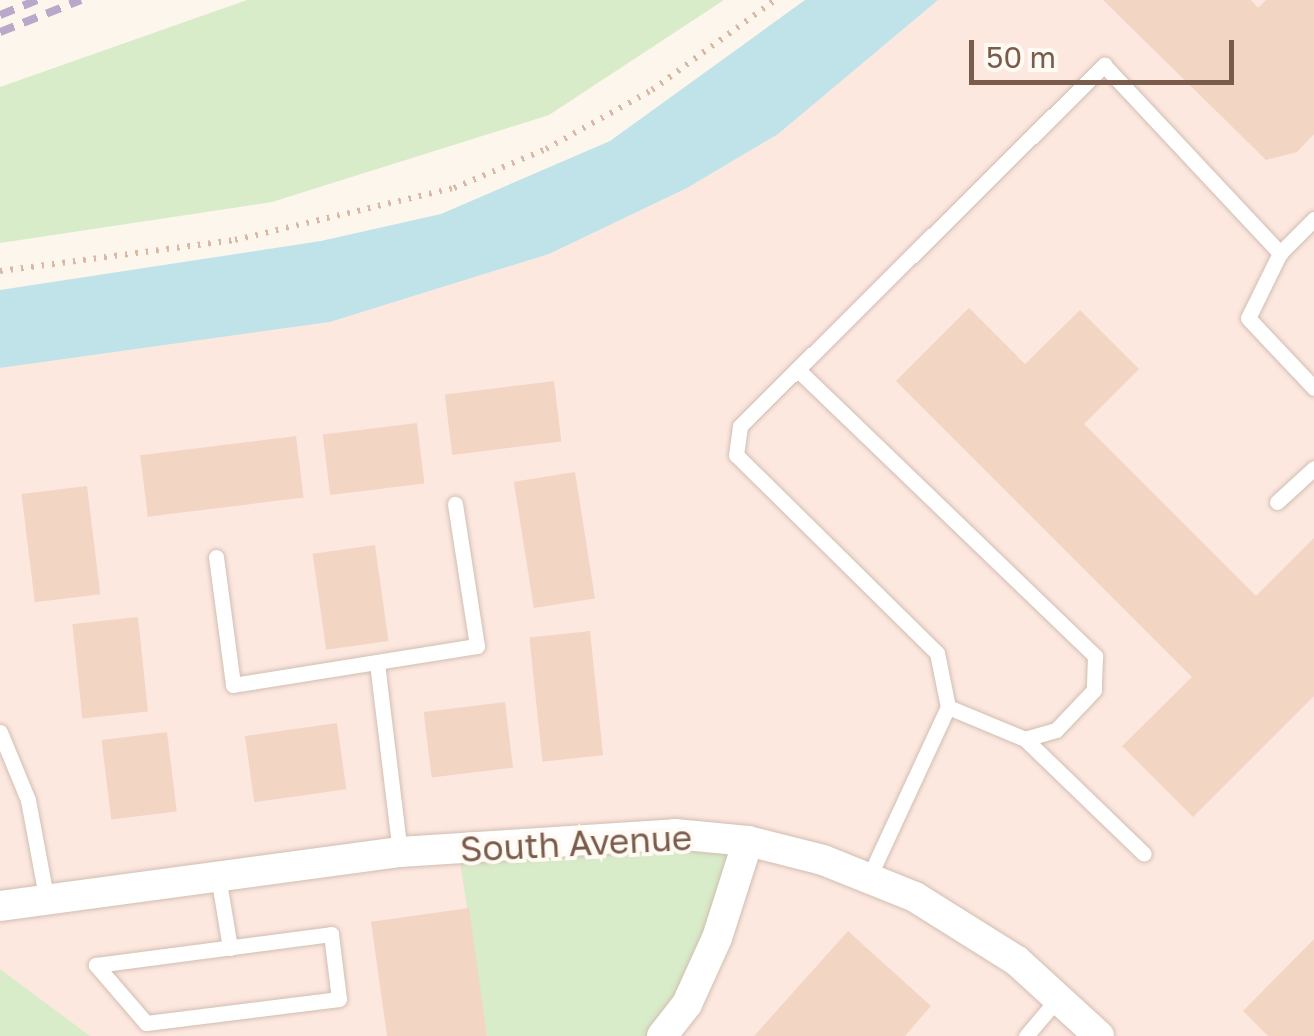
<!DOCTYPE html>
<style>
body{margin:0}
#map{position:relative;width:1314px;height:1036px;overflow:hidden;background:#fdf6ec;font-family:"Golos Text",sans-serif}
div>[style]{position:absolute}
.commercial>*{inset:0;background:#fde8e0}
.green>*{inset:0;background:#d8ecc9}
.water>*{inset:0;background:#bfe3e8}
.building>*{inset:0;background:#f3d5c3;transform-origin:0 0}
.path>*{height:6px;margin-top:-3px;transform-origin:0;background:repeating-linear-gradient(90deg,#d9b8a5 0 2.5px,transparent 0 10.5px)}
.roads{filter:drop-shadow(0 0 2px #d1beb0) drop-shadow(0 0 2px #d1beb0)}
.service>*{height:15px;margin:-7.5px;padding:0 7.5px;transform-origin:7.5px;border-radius:7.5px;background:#fff}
.minor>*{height:30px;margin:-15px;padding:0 15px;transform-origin:15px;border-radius:15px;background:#fff}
.rail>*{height:8px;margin-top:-4px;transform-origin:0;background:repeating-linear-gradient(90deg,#b9a8c9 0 15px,transparent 0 25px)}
span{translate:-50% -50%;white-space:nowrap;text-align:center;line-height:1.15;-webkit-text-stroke:8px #fffaf3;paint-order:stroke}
.street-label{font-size:35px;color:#7a5c4d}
.scale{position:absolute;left:969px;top:40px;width:265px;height:45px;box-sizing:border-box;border:5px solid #7a5c4d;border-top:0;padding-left:12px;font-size:30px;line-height:35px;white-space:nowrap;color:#7a5c4d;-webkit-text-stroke:8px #fffaf3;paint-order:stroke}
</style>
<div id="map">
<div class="commercial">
<div style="clip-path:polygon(938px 0,1314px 0,1314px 1036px,0 1036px,0 368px,330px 322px,549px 254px,687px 188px,777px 134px)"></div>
</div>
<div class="green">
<div style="clip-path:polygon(247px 0,724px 0,549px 115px,272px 202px,0 243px,0 87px)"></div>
<div style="clip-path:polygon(748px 841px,662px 1036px,487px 1036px,458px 849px)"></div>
<div style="clip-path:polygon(0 969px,90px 1036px,0 1036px)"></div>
</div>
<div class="water">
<div style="clip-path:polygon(805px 0,938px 0,778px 134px,687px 188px,549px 254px,330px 322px,0 368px,0 290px,321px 241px,441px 214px,610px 141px)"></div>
</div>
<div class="building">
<div style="clip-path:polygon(1103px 0,1251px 0,1258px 8px,1266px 0,1314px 0,1314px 134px,1297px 152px,1266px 160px)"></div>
<div style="clip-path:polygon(969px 308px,1025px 364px,1080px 310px,1139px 369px,1084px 424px,1256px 596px,1314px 538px,1314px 696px,1193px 817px,1122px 746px,1192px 677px,896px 381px)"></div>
<div style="left:554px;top:381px;width:61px;height:110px;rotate:83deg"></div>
<div style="left:417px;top:423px;width:61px;height:95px;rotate:83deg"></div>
<div style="left:296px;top:436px;width:62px;height:157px;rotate:83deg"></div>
<div style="left:575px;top:472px;width:128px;height:62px;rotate:81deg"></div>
<div style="left:87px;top:486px;width:109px;height:66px;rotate:83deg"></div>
<div style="left:375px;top:545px;width:97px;height:63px;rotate:82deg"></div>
<div style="left:138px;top:617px;width:95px;height:66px;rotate:84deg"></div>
<div style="left:590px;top:631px;width:125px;height:61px;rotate:84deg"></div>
<div style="left:505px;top:702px;width:66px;height:82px;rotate:83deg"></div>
<div style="left:337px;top:723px;width:67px;height:93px;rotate:82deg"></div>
<div style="left:167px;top:732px;width:80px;height:66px;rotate:83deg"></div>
<div style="left:469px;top:908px;width:129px;height:99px;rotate:82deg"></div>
<div style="clip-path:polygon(848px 931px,931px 1006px,905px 1036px,754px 1036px)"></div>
<div style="clip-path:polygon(1314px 939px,1314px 1036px,1268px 1036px,1243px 1011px)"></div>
</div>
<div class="path">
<div style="left:0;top:271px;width:237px;rotate:-7.5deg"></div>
<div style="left:235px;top:240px;width:225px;rotate:-13.4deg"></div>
<div style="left:454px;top:188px;width:100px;rotate:-23deg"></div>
<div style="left:546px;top:149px;width:121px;rotate:-29.1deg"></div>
<div style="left:652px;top:90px;width:152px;rotate:-36.2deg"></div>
</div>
<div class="roads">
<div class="service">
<div style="left:1314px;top:219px;width:48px;rotate:135deg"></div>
<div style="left:1280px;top:253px;width:72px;rotate:116.2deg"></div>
<div style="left:1248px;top:318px;width:96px;rotate:46.7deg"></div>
<div style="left:797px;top:369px;width:414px;rotate:43.9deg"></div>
<div style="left:1095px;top:656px;width:34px;rotate:92deg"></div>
<div style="left:1094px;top:690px;width:55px;rotate:133.5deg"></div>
<div style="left:1056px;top:730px;width:32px;rotate:164deg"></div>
<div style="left:1025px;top:739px;width:83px;rotate:-157.4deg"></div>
<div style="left:1277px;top:502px;width:50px;rotate:-42.6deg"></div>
<div style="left:216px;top:557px;width:129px;rotate:82.4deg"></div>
<div style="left:233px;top:685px;width:247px;rotate:-9.1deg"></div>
<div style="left:477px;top:646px;width:144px;rotate:-98.8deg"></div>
<div style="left:377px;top:663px;width:190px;rotate:83.1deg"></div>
<div style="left:0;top:732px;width:74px;rotate:67.6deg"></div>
<div style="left:28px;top:800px;width:98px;rotate:79.4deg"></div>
<div style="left:1025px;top:739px;width:165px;rotate:44deg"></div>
<div style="left:218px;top:876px;width:73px;rotate:80.5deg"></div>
<div style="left:869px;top:877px;width:187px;rotate:-65.1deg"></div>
<div style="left:948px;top:707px;width:55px;rotate:-101.5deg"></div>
<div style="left:937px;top:653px;width:282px;rotate:-135.4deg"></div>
<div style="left:736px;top:455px;width:29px;rotate:-82deg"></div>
<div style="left:740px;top:426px;width:513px;rotate:-44.76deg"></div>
<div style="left:1104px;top:65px;width:258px;rotate:46.9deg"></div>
<div style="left:331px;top:934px;width:65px;rotate:83deg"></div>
<div style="left:339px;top:999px;width:194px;rotate:172.9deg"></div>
<div style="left:146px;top:1023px;width:77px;rotate:-130.8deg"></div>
<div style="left:96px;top:965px;width:237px;rotate:-7.5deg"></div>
<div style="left:1026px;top:1036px;width:50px;rotate:-49.9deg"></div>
</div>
<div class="minor">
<div style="left:0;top:906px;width:404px;rotate:-7.7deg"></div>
<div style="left:400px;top:852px;width:276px;rotate:-3.7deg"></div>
<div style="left:675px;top:834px;width:73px;rotate:5.5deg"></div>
<div style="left:748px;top:841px;width:77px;rotate:14.2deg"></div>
<div style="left:823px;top:860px;width:99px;rotate:21.9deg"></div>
<div style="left:915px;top:897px;width:120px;rotate:32.1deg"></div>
<div style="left:1017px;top:961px;width:111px;rotate:42.4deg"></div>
<div style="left:662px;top:1036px;width:41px;rotate:-52deg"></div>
<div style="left:687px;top:1004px;width:72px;rotate:-65.6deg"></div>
<div style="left:717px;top:938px;width:102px;rotate:-72.3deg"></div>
</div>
</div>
<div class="rail">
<div style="left:0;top:15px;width:40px;rotate:-22deg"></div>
<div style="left:0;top:32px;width:87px;rotate:-21.6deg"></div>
</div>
<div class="street-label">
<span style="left:576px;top:843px;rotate:-3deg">South Avenue</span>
</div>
<div class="scale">50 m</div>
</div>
